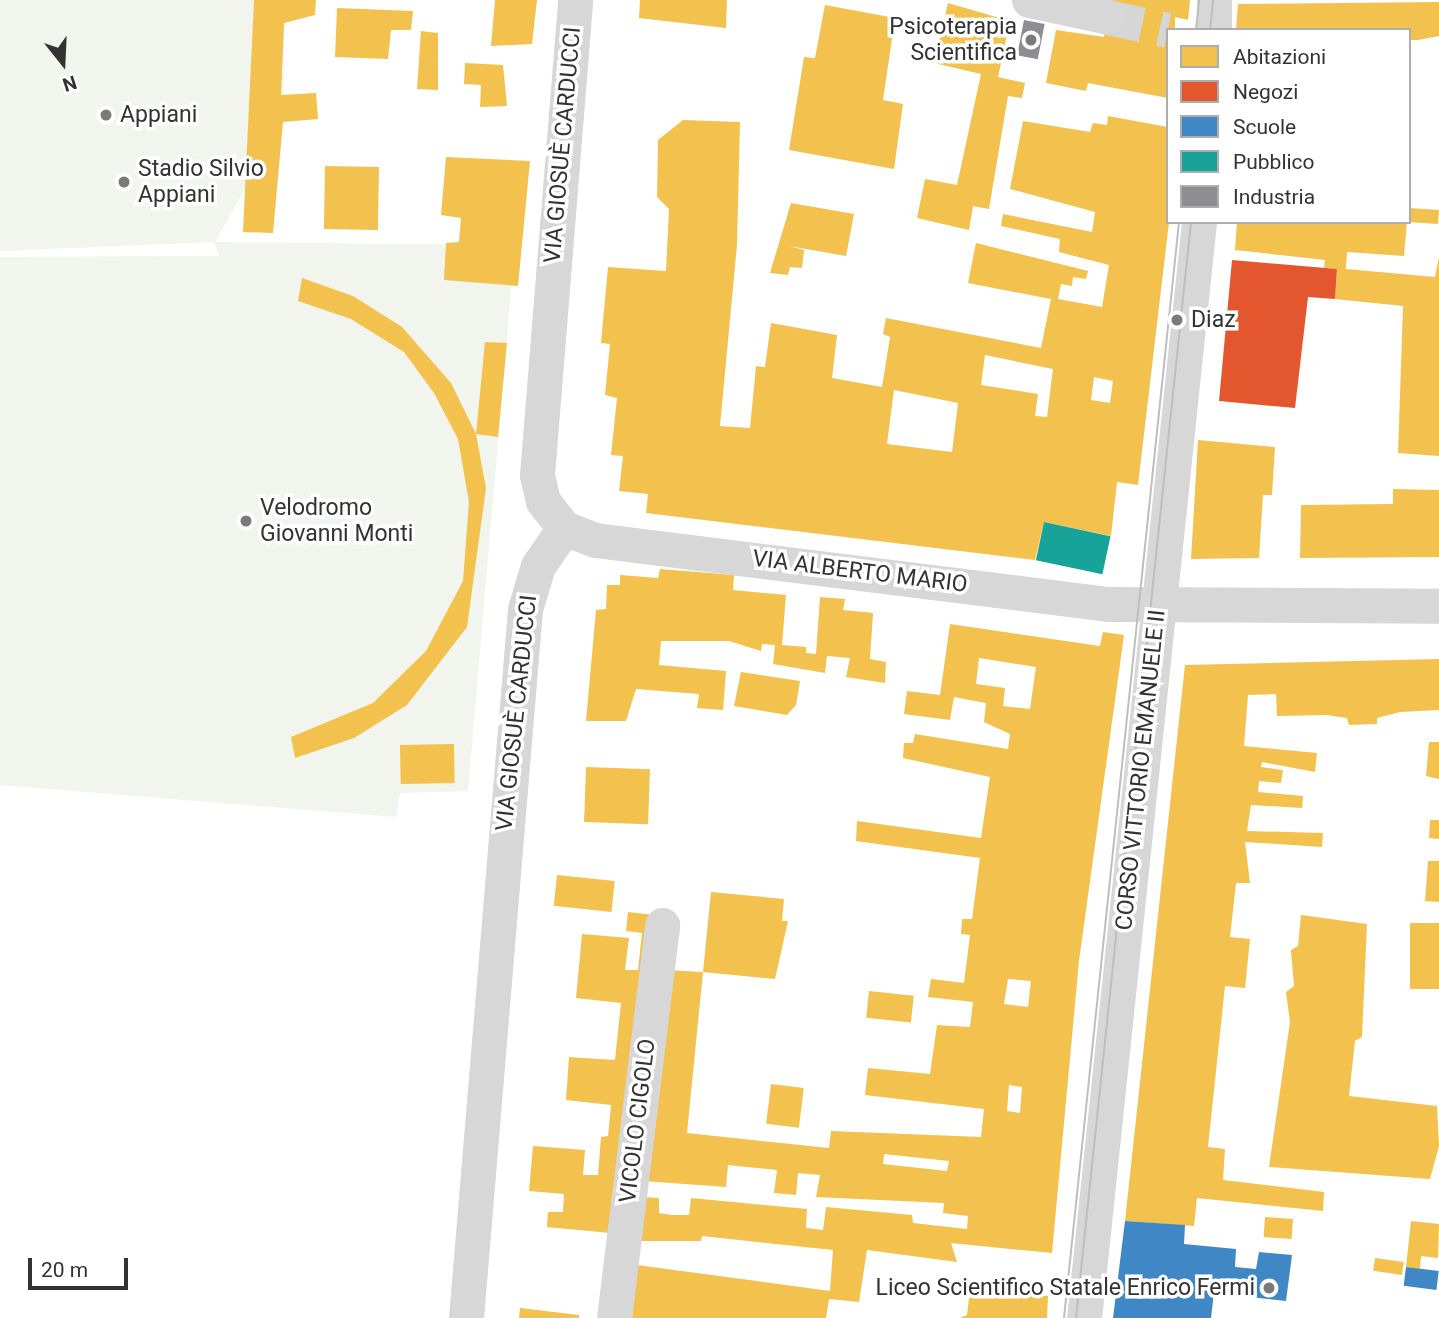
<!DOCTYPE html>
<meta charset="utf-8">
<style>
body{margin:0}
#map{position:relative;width:1439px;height:1318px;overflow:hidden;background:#fff;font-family:Roboto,sans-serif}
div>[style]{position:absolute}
.green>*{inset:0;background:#f1f5ed}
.homes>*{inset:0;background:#f2c14e;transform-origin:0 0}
.shops>*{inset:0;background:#e4572e}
.schools>*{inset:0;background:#3f88c5;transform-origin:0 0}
.public>*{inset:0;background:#17a398;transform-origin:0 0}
.industry>*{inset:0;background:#8d8d92;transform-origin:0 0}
.minor-tunnel>*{height:35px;margin-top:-17.5px;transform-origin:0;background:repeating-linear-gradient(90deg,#d6d6d6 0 35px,transparent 0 53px)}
.minor>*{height:35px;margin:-17.5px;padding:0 17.5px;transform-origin:17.5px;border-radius:17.5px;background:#d7d7d7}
.tram>*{height:2px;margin:-1px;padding:0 1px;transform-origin:1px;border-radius:1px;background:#bebebe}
.dots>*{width:19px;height:19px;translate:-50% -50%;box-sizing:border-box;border:4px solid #fff;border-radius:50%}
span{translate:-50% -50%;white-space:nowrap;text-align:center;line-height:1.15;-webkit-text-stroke:7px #fff;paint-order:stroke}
.poi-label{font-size:23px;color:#333}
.right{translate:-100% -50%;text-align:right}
.left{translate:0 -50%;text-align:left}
.street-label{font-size:23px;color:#333}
.legend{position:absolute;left:1166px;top:28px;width:245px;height:196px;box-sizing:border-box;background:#fff;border:2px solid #adadad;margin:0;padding:9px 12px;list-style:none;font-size:21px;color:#333}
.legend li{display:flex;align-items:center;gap:14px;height:35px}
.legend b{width:35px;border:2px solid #adadad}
.north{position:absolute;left:28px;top:28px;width:70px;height:70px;-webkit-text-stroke:5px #fff;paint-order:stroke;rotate:162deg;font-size:19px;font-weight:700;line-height:28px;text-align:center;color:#333}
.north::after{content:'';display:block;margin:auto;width:24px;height:32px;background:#333;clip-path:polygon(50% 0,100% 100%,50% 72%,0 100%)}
.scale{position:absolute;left:28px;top:1258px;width:100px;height:32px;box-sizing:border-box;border:4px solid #333;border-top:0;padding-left:9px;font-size:21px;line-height:24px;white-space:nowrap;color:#333;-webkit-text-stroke:5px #fff;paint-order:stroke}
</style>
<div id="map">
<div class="green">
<div style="clip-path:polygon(0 0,285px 0,283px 122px,215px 242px,515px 245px,468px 791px,400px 793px,396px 817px,0 785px,0 257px,219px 256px,214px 242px,0 251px)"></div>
</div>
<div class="homes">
<div style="clip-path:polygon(254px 0,316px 0,315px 15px,284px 23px,281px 95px,316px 93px,318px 119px,283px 122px,273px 233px,243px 232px)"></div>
<div style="clip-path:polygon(495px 0,537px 0,532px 44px,491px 46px)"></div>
<div style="clip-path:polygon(640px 0,727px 0,726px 28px,639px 18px)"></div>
<div style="clip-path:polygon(1111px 0,1190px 0,1188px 20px,1175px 17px,1175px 30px,1168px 30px,1168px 98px,1088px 83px,1086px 91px,1046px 83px,1056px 30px,1104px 37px,1111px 4px,1118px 6px)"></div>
<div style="clip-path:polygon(1439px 2px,1439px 36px,1418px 40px,1409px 40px,1409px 30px,1236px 30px,1238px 4px)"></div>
<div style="clip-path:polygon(948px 3px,1010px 21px,998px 77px,1025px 83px,1022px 98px,1008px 96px,989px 209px,973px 206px,969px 230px,917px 218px,925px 179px,957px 185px,981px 74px,934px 63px)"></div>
<div style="clip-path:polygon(825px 5px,895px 18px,883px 100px,903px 104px,894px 169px,789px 150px,804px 57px,815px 58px)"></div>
<div style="clip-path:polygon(337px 8px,413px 11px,411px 30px,391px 30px,388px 59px,335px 57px)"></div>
<div style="clip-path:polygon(421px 31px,438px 33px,438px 90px,417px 89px)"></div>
<div style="clip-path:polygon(465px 63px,503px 65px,507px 106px,480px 107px,481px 85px,464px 84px)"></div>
<div style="clip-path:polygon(evenodd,1108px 116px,1168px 127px,1169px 222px,1138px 485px,1117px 482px,1111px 536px,1044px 522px,1035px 560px,646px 513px,648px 494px,619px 491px,623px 456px,611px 455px,617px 398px,605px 395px,610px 344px,601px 343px,608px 267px,666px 271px,669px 209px,657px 197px,658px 140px,683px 120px,740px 122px,737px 245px,720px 426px,750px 428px,756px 366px,765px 367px,771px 323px,837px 335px,832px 378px,882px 387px,890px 337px,883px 334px,886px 318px,1041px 348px,1051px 299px,968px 283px,976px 243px,1088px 271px,1086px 279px,1073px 277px,1072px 286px,1061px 284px,1058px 299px,1102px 307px,1109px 265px,1059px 252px,1060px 239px,1001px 226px,1003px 214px,1092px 232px,1095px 212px,1010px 189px,1023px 121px,1090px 132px,1093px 123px,1107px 125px,1108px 116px,985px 355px,1053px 369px,1047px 417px,1035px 416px,1038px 394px,981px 385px,985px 355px,1108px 116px,1094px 377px,1113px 381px,1110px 403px,1091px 400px,1094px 377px,1108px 116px,894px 390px,958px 403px,952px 452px,887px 444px,894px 390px)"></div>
<div style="clip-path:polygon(446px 157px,530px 161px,518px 286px,444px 280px,446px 243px,459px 242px,461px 218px,441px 215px)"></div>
<div style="left:325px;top:166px;width:54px;height:63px;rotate:1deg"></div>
<div style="clip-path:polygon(791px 203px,854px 214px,846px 256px,789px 246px,804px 250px,802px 268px,790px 267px,788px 275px,770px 273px)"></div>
<div style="left:1409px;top:208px;width:30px;height:14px;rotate:4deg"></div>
<div style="clip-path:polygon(1237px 222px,1407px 222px,1404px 256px,1347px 252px,1346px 269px,1435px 277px,1439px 257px,1439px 456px,1398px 453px,1403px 306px,1335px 299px,1337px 269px,1324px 268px,1325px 260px,1235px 250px)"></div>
<div style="clip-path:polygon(302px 278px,353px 296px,402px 327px,451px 383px,476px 434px,485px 342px,507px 343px,498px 437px,476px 434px,486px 488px,467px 627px,407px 705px,354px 738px,295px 758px,291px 737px,373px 703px,426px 651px,463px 581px,469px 502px,458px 439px,434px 393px,404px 352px,351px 319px,298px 301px)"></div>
<div style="clip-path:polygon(1198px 440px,1275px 447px,1272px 495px,1263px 495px,1259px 558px,1191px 559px)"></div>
<div style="clip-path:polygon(1393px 489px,1439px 490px,1439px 557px,1300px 558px,1301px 505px,1393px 504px)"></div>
<div style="clip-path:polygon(660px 569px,734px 575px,733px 590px,786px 595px,782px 645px,806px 647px,806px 653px,816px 654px,820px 597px,845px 599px,843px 610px,873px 613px,870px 659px,886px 662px,885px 683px,846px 677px,850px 658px,827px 656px,825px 673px,773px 664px,775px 645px,762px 644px,761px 651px,729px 641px,661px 641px,659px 665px,726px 671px,723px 710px,697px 708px,699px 694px,636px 689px,626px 721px,586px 721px,596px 610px,606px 609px,607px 585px,620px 585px,620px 575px,658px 578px)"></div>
<div style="clip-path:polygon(evenodd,950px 624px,1100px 646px,1103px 632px,1124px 635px,1079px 961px,1052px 1253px,951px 1243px,957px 1262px,867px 1250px,859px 1302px,829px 1299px,826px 1318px,632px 1318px,637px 1265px,830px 1291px,833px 1250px,702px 1236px,701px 1241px,637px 1241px,643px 1197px,659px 1198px,659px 1213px,672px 1215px,689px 1215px,691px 1198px,807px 1209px,806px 1228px,823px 1230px,826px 1207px,912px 1215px,913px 1223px,967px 1229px,968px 1216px,943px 1213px,944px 1203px,816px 1197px,820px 1175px,798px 1173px,796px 1195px,774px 1193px,777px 1170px,728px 1165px,726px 1187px,644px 1181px,664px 970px,703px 972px,687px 1133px,829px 1148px,831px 1131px,981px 1137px,984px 1109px,865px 1095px,868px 1068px,930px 1074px,937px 1025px,970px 1027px,973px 1002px,928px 997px,931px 979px,964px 983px,970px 935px,961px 934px,962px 919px,972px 919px,980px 858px,856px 841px,857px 821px,981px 838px,990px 777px,903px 758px,904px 743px,913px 743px,915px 734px,1008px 749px,1010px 734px,984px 722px,986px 703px,954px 697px,950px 720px,904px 714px,907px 691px,940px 695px,950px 624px,979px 658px,1036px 667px,1030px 709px,1003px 706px,1005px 688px,976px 684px,979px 658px,950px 624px,1008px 979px,1031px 981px,1028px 1007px,1004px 1004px,1008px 979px,950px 624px,1009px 1085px,1022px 1087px,1020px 1113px,1007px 1111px,1009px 1085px,950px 624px,884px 1154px,949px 1161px,947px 1171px,883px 1164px,884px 1154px)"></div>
<div style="clip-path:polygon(1439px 659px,1439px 710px,1400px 712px,1377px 718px,1377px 724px,1349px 725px,1347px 718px,1326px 715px,1277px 716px,1276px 694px,1248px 695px,1244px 746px,1317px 753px,1315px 772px,1262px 762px,1261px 767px,1283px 770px,1281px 783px,1259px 781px,1258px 792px,1303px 796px,1302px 808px,1251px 805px,1247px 831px,1323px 833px,1322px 847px,1245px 842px,1250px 883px,1236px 883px,1230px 937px,1250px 939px,1245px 988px,1225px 986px,1208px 1147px,1225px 1149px,1223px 1180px,1324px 1192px,1323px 1211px,1197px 1198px,1194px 1226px,1125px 1221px,1185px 665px)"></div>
<div style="clip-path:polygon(741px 672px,800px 681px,796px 705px,787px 715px,734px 706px)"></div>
<div style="clip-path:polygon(1429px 742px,1439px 742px,1439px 779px,1426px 776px)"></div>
<div style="left:454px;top:744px;width:39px;height:54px;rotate:89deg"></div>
<div style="left:586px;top:767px;width:64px;height:55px;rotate:2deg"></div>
<div style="clip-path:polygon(1430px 820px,1439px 820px,1439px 839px,1429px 838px)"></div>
<div style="clip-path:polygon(1428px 861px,1439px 861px,1439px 902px,1425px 901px)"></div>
<div style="left:557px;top:875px;width:58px;height:31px;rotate:6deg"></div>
<div style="clip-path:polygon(711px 892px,784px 899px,782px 921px,788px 921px,775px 979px,703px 972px)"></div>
<div style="clip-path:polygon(628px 912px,654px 915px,621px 1234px,547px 1227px,548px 1212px,563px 1212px,564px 1194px,529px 1191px,533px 1146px,585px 1150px,583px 1175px,598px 1175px,601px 1137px,608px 1136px,611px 1105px,566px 1100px,569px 1057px,615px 1060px,621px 1003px,576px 998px,582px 934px,629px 938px,625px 970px,638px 970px,642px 933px,626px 931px)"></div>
<div style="clip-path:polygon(1301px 915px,1367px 924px,1362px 1037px,1355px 1041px,1349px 1096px,1437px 1106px,1439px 1146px,1430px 1179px,1269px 1167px,1290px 1022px,1286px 992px,1294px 986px,1291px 950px,1298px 946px)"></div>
<div style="left:1410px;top:923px;width:29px;height:66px"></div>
<div style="left:869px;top:991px;width:45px;height:27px;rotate:6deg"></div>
<div style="left:771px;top:1084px;width:33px;height:40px;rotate:7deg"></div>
<div style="left:1265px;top:1217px;width:28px;height:20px;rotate:4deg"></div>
<div style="clip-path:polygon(1411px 1221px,1439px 1224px,1438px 1258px,1421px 1256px,1420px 1269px,1406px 1267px)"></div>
<div style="left:1375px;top:1258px;width:29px;height:13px;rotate:8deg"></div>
<div style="clip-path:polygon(970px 1291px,1048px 1296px,1047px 1318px,960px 1318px,967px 1315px)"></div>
<div style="clip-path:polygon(520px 1308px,579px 1315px,579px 1318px,519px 1318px)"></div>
</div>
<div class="shops">
<div style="clip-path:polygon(1232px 260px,1337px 269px,1335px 299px,1308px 297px,1295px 408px,1219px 401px)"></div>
</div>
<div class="schools">
<div style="clip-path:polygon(1125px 1221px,1185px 1225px,1184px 1244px,1236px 1249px,1235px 1267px,1256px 1269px,1259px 1252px,1292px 1255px,1286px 1301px,1214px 1293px,1211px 1318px,1113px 1318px)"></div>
<div style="left:1406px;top:1267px;width:33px;height:19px;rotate:7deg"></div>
</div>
<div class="public">
<div style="left:1044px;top:522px;width:68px;height:39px;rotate:12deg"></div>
</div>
<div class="industry">
<div style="left:1024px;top:20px;width:21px;height:36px;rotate:11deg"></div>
</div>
<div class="minor-tunnel">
<div style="left:1108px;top:17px;width:61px;rotate:12.2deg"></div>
</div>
<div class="minor">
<div style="left:1029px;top:0;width:81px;rotate:12.1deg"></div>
<div style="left:1214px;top:0;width:30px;rotate:90deg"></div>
<div style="left:564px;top:528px;width:33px;rotate:21deg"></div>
<div style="left:595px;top:540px;width:517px;rotate:7.11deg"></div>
<div style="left:1108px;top:604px;width:331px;rotate:0.3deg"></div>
<div style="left:564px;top:528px;width:34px;rotate:-128deg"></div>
<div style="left:543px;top:501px;width:27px;rotate:-103deg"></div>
<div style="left:537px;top:475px;width:477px;rotate:-85.4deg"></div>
<div style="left:466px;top:1318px;width:711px;rotate:-85.24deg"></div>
<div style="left:525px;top:609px;width:45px;rotate:-73.2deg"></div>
<div style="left:538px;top:566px;width:46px;rotate:-55.6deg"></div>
<div style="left:614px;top:1318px;width:396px;rotate:-83deg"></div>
<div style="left:1084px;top:1318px;width:1102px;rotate:-84.01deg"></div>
</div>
<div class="tram">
<div style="left:1196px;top:30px;width:30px;rotate:-84deg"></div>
<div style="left:1210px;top:30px;width:30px;rotate:-84deg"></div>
<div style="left:1064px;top:1318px;width:1102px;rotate:-84.01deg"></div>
<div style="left:1076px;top:1318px;width:1102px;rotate:-84.01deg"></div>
</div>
<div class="dots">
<div style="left:1031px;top:40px;background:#7a7a7a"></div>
<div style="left:106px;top:115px;background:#7a7a7a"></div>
<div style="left:124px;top:182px;background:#7a7a7a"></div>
<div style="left:1177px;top:320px;background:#7a7a7a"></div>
<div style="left:246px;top:521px;background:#7a7a7a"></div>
<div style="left:1269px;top:1288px;background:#7a7a7a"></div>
</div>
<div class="poi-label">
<span class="right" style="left:1017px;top:40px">Psicoterapia<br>Scientifica</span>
<span class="left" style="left:120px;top:115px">Appiani</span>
<span class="left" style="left:138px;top:182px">Stadio Silvio<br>Appiani</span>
<span class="left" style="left:1191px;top:320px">Diaz</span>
<span class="left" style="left:260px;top:521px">Velodromo<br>Giovanni Monti</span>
<span class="right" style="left:1255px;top:1288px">Liceo Scientifico Statale Enrico Fermi</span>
</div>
<div class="street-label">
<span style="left:563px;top:145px;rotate:-85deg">VIA GIOSUÈ CARDUCCI</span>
<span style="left:860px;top:572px;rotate:7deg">VIA ALBERTO MARIO</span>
<span style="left:517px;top:713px;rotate:-84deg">VIA GIOSUÈ CARDUCCI</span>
<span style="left:1141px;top:770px;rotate:-84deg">CORSO VITTORIO EMANUELE II</span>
<span style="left:638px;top:1121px;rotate:-83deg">VICOLO CIGOLO</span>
</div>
<ul class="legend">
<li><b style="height:19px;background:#f2c14e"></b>Abitazioni</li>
<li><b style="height:19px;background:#e4572e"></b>Negozi</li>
<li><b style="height:19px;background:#3f88c5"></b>Scuole</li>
<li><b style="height:19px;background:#17a398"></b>Pubblico</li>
<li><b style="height:19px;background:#8d8d92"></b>Industria</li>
</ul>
<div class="north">N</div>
<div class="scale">20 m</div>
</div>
